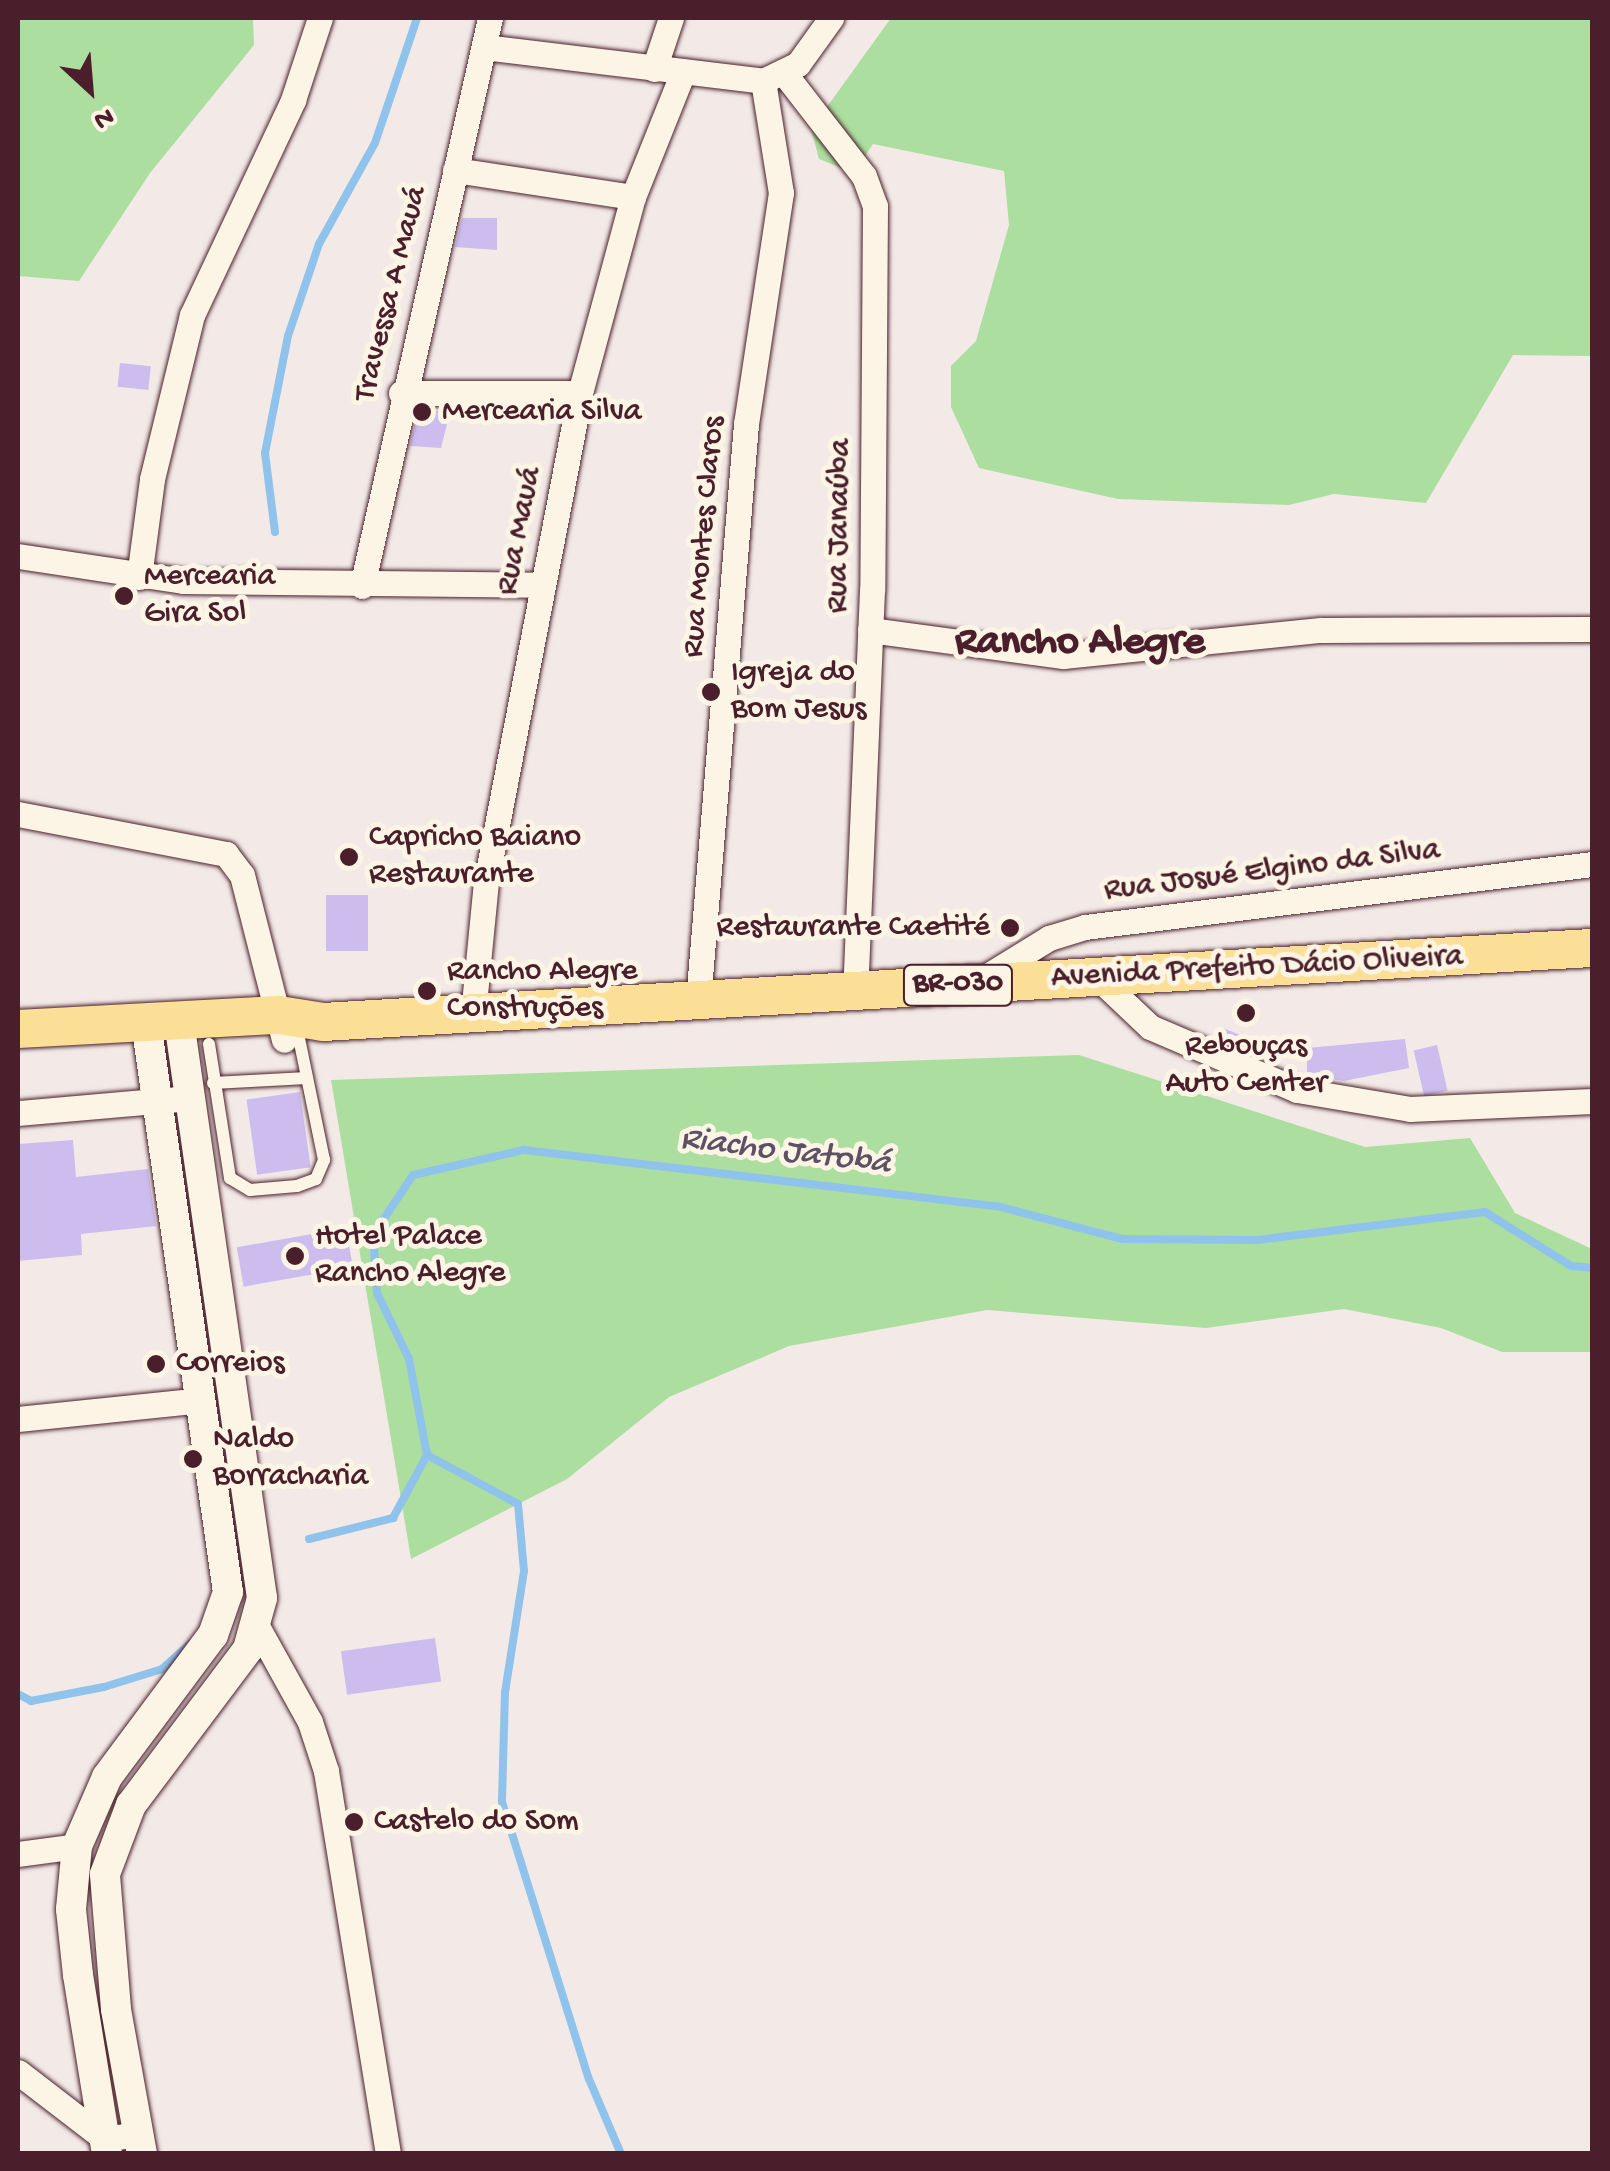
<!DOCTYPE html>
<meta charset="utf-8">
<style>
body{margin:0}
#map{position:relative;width:1610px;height:2171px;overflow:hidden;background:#f3eae7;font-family:"Gochi Hand",sans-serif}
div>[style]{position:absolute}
.green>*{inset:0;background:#acde9f}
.stream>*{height:8px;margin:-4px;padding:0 4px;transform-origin:4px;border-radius:4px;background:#8fc3ec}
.building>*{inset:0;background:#cdbdee;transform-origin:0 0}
.roads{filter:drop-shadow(0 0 2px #4a1f2b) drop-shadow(0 0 2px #4a1f2b)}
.service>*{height:12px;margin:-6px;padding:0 6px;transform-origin:6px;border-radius:6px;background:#fcf5e5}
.minor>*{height:25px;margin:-12.5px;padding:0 12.5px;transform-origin:12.5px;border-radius:12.5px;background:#fcf5e5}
.tertiary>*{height:30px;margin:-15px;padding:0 15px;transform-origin:15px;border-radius:15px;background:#fcf5e5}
.primary>*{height:38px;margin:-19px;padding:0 19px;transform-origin:19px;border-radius:19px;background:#fbdf96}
.dots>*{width:28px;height:28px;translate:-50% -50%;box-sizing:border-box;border:5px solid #fcf5e5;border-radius:50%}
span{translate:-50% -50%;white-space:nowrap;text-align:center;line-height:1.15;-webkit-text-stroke:10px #fcf5e5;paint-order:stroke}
.shield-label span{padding:2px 8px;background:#fcf5e5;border:2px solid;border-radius:8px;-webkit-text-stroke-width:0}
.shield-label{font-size:30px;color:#4a1f2b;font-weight:700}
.street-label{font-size:32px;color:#4a1f2b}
.poi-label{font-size:32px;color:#4a1f2b}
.left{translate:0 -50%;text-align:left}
.right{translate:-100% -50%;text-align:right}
.water-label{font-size:35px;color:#5f5065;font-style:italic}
.district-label{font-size:42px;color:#4a1f2b;font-weight:700}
.frame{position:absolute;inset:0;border:20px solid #4a1f2b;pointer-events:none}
.north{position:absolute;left:40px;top:40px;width:100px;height:100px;-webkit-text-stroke:8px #fcf5e5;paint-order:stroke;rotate:154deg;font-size:28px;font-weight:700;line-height:40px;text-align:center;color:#4a1f2b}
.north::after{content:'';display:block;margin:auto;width:35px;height:45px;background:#4a1f2b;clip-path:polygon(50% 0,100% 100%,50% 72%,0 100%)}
</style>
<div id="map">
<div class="green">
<div style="clip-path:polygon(18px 18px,253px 18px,254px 45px,150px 173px,79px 281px,18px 276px)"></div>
<div style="clip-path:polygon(891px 18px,1592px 18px,1592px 356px,1513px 355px,1426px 503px,1334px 494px,1289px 505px,1118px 499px,979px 468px,951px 407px,951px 366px,976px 341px,1009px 225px,1004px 171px,873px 144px,854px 173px,819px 159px,811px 129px)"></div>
<div style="clip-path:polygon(1079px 1055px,1365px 1147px,1470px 1138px,1515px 1213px,1592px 1249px,1592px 1352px,1502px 1352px,1441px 1328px,1344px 1309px,1206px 1328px,987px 1310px,789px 1346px,669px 1397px,567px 1479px,411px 1559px,331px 1080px)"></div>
</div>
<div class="stream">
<div style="left:275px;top:532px;width:80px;rotate:-97.2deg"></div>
<div style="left:265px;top:453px;width:119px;rotate:-78.9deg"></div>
<div style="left:288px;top:336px;width:97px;rotate:-71.4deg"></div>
<div style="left:319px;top:244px;width:115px;rotate:-61deg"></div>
<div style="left:375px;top:143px;width:132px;rotate:-71.4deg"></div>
<div style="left:427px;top:1455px;width:103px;rotate:28.3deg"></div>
<div style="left:518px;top:1504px;width:67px;rotate:84.9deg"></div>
<div style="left:524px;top:1571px;width:122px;rotate:98.9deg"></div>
<div style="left:505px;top:1692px;width:110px;rotate:91.6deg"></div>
<div style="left:502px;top:1802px;width:290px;rotate:72.6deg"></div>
<div style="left:589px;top:2079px;width:82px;rotate:66.9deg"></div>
<div style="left:309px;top:1539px;width:87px;rotate:-14deg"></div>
<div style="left:393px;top:1518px;width:72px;rotate:-61.6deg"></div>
<div style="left:427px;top:1455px;width:98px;rotate:-100.6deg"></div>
<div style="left:409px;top:1359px;width:73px;rotate:-115.9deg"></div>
<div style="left:377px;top:1293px;width:58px;rotate:-93.9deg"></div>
<div style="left:373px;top:1235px;width:72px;rotate:-56.3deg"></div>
<div style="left:413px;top:1175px;width:114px;rotate:-12.7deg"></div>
<div style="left:524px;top:1150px;width:476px;rotate:6.8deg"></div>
<div style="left:997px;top:1206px;width:129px;rotate:14.8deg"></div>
<div style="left:1122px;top:1239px;width:135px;rotate:0.4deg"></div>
<div style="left:1257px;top:1240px;width:230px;rotate:-7deg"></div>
<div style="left:1485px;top:1212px;width:102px;rotate:32.1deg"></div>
<div style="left:1571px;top:1266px;width:21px;rotate:5deg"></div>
<div style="left:18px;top:1694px;width:15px;rotate:28deg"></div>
<div style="left:31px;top:1701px;width:74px;rotate:-10.9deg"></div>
<div style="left:104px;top:1687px;width:61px;rotate:-17.2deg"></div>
<div style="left:162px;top:1669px;width:39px;rotate:-42deg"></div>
</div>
<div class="building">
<div style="clip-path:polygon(462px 218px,497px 218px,497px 250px,455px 247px)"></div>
<div style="left:120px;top:363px;width:31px;height:24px;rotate:6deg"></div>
<div style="clip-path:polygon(418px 409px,450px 412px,441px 448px,410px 446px)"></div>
<div style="left:326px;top:895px;width:42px;height:56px"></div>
<div style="left:1223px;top:1028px;width:43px;height:12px;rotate:22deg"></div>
<div style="clip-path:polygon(1405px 1039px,1409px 1068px,1344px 1081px,1307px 1075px,1307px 1048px)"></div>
<div style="left:1437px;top:1045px;width:47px;height:24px;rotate:77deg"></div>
<div style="left:300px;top:1092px;width:76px;height:54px;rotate:82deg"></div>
<div style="clip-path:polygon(73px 1140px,76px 1177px,148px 1169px,156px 1226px,81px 1234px,82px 1255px,18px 1261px,18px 1144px)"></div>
<div style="left:346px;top:1228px;width:40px;height:111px;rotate:80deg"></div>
<div style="left:435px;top:1638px;width:44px;height:95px;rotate:82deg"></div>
</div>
<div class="roads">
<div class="service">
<div style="left:209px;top:1044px;width:136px;rotate:81.1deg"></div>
<div style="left:230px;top:1178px;width:23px;rotate:31deg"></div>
<div style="left:250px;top:1190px;width:47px;rotate:-4.9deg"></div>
<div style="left:297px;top:1186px;width:20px;rotate:-20deg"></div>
<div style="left:316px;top:1179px;width:21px;rotate:-67deg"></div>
<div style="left:324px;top:1160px;width:130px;rotate:-101.6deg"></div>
<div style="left:213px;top:1083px;width:94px;rotate:-3deg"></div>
</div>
<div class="minor">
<div style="left:484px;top:47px;width:281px;rotate:6.9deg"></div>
<div style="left:763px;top:81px;width:39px;rotate:-26deg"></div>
<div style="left:798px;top:64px;width:57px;rotate:-54.3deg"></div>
<div style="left:654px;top:69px;width:54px;rotate:-71.6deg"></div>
<div style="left:784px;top:73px;width:130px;rotate:52.2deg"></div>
<div style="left:864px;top:176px;width:32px;rotate:70deg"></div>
<div style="left:875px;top:206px;width:384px;rotate:90.4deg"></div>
<div style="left:872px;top:590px;width:401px;rotate:92.4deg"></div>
<div style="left:455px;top:170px;width:180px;rotate:8.6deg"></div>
<div style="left:401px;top:393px;width:179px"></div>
<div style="left:18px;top:556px;width:167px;rotate:8.6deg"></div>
<div style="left:183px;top:581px;width:359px;rotate:0.6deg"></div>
<div style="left:139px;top:577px;width:99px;rotate:-82.4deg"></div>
<div style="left:152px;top:479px;width:169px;rotate:-76.3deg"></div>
<div style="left:192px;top:315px;width:238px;rotate:-64.8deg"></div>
<div style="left:293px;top:100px;width:86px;rotate:-71.8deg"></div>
<div style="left:362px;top:586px;width:582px;rotate:-77.3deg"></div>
<div style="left:870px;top:630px;width:195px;rotate:7.7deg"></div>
<div style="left:1063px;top:656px;width:259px;rotate:-5.8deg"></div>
<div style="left:1321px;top:630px;width:271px;rotate:-0.2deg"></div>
<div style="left:18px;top:814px;width:212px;rotate:10.9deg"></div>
<div style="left:226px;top:854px;width:26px;rotate:53deg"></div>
<div style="left:242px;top:875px;width:170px;rotate:75.7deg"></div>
<div style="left:1094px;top:974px;width:77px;rotate:43.4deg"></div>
<div style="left:1150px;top:1027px;width:160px;rotate:23.2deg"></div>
<div style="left:1297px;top:1090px;width:115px;rotate:9.5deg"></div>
<div style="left:1410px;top:1109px;width:182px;rotate:-2.5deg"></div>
<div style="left:976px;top:983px;width:86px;rotate:-31.7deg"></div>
<div style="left:1049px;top:938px;width:38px;rotate:-17deg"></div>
<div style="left:1085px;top:927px;width:511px;rotate:-7.08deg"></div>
<div style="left:698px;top:1001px;width:579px;rotate:-85.24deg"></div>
<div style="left:746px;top:424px;width:234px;rotate:-81.4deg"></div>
<div style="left:781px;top:193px;width:113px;rotate:-99.1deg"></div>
<div style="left:473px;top:1014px;width:133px;rotate:-84.4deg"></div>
<div style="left:486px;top:882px;width:498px;rotate:-79.1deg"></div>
<div style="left:580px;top:393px;width:203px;rotate:-74.9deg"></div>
<div style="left:633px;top:197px;width:135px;rotate:-68.2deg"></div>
<div style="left:18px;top:1113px;width:160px;rotate:-5deg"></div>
<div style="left:18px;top:1419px;width:185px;rotate:-5.9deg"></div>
<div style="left:258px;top:1628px;width:107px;rotate:61deg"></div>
<div style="left:310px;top:1722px;width:52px;rotate:71.9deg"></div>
<div style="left:326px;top:1771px;width:388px;rotate:80.8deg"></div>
<div style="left:18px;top:1854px;width:60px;rotate:-7.7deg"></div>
<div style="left:18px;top:2072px;width:110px;rotate:37.6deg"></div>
<div style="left:105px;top:2139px;width:33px;rotate:-9deg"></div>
</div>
<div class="tertiary">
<div style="left:107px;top:2154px;width:181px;rotate:-99.2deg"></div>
<div style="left:78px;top:1975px;width:66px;rotate:-96.1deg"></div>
<div style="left:71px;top:1909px;width:63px;rotate:-84.6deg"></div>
<div style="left:77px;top:1846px;width:75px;rotate:-66.5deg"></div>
<div style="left:107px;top:1777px;width:177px;rotate:-53.3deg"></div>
<div style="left:213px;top:1635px;width:46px;rotate:-70.8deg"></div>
<div style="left:228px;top:1592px;width:575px;rotate:-98.2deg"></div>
<div style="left:142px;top:2154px;width:147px;rotate:-100.2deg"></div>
<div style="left:116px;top:2009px;width:135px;rotate:-94.7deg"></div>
<div style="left:105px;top:1874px;width:74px;rotate:-69.4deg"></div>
<div style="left:131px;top:1805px;width:195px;rotate:-53.1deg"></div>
<div style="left:248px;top:1649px;width:53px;rotate:-74.6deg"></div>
<div style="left:262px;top:1598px;width:583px;rotate:-98.19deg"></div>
</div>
<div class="primary">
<div style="left:18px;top:1029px;width:261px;rotate:-3.1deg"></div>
<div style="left:279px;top:1015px;width:45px;rotate:9deg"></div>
<div style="left:323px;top:1022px;width:1271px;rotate:-3.34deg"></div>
</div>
</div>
<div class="dots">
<div style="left:422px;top:412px;background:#4a1f2b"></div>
<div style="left:124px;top:596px;background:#4a1f2b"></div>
<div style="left:711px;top:692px;background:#4a1f2b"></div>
<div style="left:349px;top:857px;background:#4a1f2b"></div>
<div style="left:1010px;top:928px;background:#4a1f2b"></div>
<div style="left:427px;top:991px;background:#4a1f2b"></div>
<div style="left:1246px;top:1013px;background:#4a1f2b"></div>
<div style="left:295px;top:1256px;background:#4a1f2b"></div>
<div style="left:156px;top:1364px;background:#4a1f2b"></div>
<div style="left:193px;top:1459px;background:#4a1f2b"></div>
<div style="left:354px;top:1822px;background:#4a1f2b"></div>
</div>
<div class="shield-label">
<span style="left:958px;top:985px">BR-030</span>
</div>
<div class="street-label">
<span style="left:392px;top:294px;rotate:-76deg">Travessa A Mauá</span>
<span style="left:840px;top:526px;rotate:-89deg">Rua Janaúba</span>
<span style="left:520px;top:531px;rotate:-79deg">Rua Mauá</span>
<span style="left:705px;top:537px;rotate:-85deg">Rua Montes Claros</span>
<span style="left:1272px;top:871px;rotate:-7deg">Rua Josué Elgino da Silva</span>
<span style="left:1257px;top:968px;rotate:-3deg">Avenida Prefeito Dácio Oliveira</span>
</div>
<div class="poi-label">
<span class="left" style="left:442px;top:412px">Mercearia Silva</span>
<span class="left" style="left:144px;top:596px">Mercearia<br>Gira Sol</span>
<span class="left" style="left:731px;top:692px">Igreja do<br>Bom Jesus</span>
<span class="left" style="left:369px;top:857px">Capricho Baiano<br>Restaurante</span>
<span class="right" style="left:990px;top:928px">Restaurante Caetité</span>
<span class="left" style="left:447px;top:991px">Rancho Alegre<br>Construções</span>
<span style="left:1246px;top:1066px">Rebouças<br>Auto Center</span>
<span class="left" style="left:315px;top:1256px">Hotel Palace<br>Rancho Alegre</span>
<span class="left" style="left:176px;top:1364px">Correios</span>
<span class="left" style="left:213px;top:1459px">Naldo<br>Borracharia</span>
<span class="left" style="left:374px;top:1822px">Castelo do Som</span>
</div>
<div class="water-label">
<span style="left:785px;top:1153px;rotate:7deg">Riacho Jatobá</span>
</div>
<div class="district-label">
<span style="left:1080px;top:644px">Rancho Alegre</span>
</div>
<div class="frame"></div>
<div class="north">N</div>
</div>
